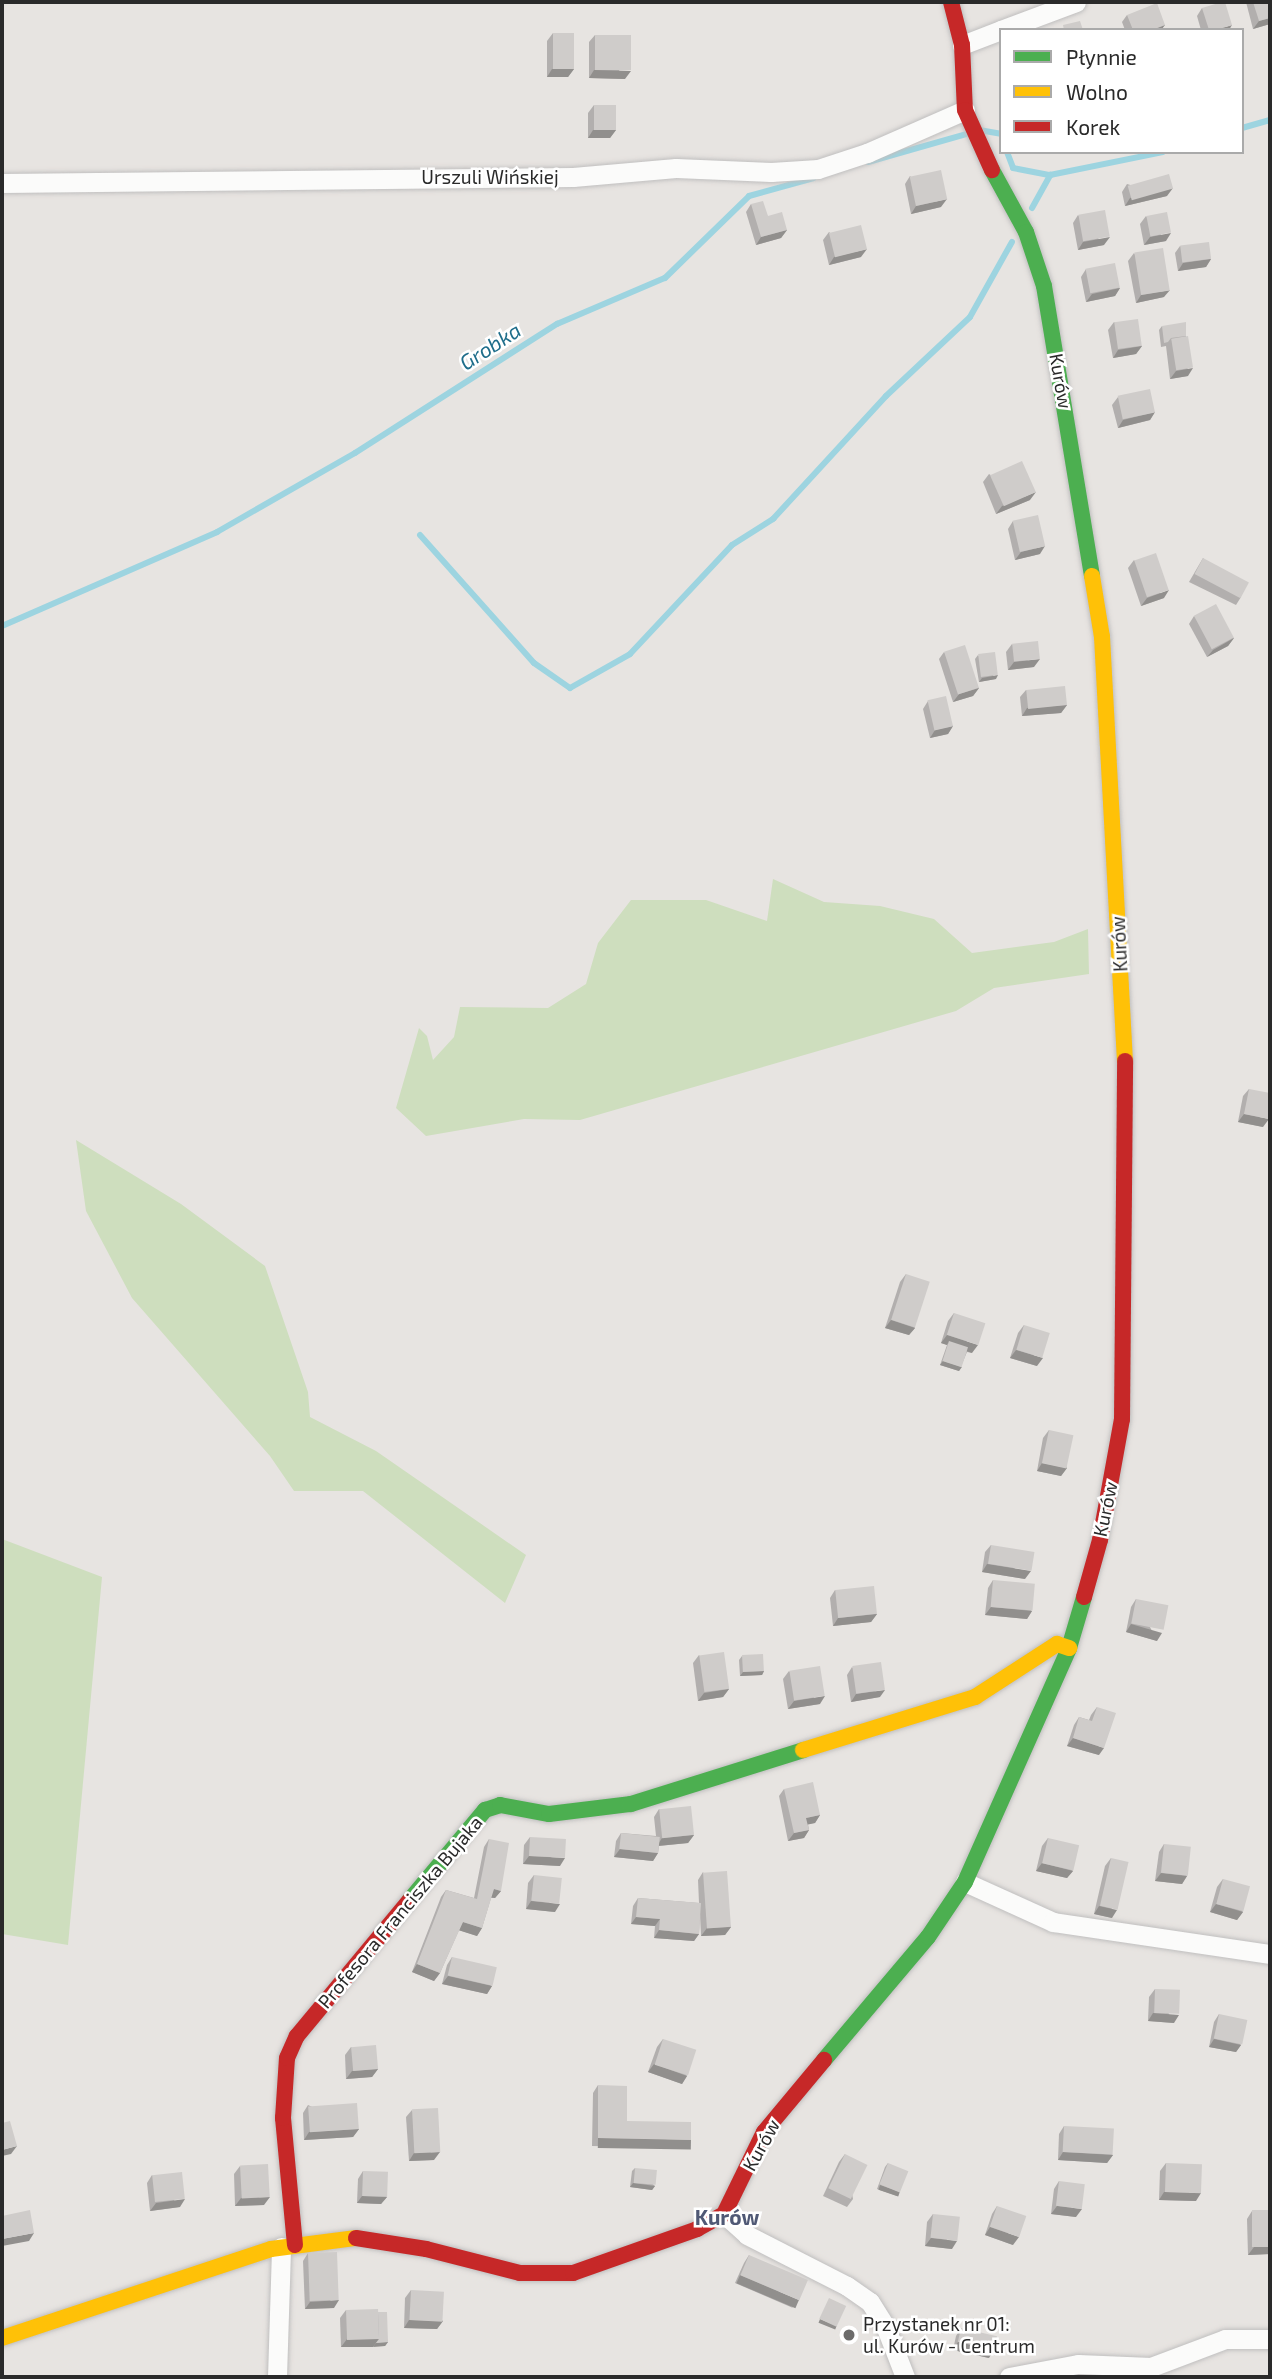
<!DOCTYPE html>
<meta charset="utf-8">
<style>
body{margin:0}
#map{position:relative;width:1272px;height:2379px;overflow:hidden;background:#e7e4e1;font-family:"Exo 2",sans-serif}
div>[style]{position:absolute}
.green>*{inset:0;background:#cedebe}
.stream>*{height:6px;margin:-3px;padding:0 3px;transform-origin:3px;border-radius:3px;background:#9dd4e0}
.roads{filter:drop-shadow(0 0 2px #c0bfbf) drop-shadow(0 0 2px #c0bfbf)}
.street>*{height:19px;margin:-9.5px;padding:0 9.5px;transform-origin:9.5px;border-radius:9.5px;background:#fbfbfa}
.fast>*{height:16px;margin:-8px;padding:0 8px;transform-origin:8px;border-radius:8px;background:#4caf50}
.slow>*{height:16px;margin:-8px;padding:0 8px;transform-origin:8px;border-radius:8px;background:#ffc107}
.jam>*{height:16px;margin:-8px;padding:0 8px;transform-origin:8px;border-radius:8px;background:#c62828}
.wall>*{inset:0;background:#b2afae}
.shaded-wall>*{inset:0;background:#918f8d;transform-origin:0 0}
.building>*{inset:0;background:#cfccca;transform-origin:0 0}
.dots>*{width:19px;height:19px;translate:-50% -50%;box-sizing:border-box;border:4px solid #fff;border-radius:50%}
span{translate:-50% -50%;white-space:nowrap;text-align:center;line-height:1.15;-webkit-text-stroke:5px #fff;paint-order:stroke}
.street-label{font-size:19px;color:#2a2a2a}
.poi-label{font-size:19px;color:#2a2a2a}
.left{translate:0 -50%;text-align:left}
.water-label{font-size:21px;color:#1e6d8a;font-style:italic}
.neighbourhood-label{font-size:21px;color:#505975;font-weight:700}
.frame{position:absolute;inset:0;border:4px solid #2a2a2a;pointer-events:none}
.legend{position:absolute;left:999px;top:28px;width:245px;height:126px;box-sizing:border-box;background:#fff;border:2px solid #aaa;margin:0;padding:9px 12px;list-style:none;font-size:21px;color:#2a2a2a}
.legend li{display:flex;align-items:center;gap:14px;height:35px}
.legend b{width:35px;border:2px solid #aaa}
</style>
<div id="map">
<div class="green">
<div style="clip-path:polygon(773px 879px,824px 902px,880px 906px,934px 919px,972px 953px,1054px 942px,1088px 929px,1089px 974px,994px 988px,956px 1011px,580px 1120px,524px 1119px,426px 1136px,396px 1108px,419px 1028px,427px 1036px,433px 1060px,454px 1037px,460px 1007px,548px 1008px,586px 984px,598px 943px,631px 900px,706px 900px,767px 921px)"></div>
<div style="clip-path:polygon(76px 1140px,181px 1204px,265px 1266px,308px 1392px,310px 1417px,376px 1451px,526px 1555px,505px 1603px,363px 1491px,294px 1491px,270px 1456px,132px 1298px,86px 1211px)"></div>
<div style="clip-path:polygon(2px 1539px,102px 1577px,68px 1945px,2px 1934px)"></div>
</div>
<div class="stream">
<div style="left:1242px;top:128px;width:29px;rotate:-16deg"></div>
<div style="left:979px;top:130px;width:22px;rotate:10deg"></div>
<div style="left:1007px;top:152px;width:17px;rotate:69deg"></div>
<div style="left:1013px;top:168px;width:38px;rotate:11deg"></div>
<div style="left:1050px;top:175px;width:115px;rotate:-11.5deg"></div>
<div style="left:868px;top:162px;width:102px;rotate:-15.9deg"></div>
<div style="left:1032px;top:208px;width:38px;rotate:-61deg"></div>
<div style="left:420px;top:535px;width:171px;rotate:48.3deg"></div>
<div style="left:534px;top:663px;width:44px;rotate:34.8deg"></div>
<div style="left:570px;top:688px;width:69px;rotate:-29.5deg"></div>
<div style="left:630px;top:654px;width:149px;rotate:-46.9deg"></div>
<div style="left:732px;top:545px;width:49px;rotate:-32.4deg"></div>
<div style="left:773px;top:519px;width:167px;rotate:-47.4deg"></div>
<div style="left:886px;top:396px;width:115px;rotate:-43.2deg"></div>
<div style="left:970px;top:317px;width:86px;rotate:-60.8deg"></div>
<div style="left:2px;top:626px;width:235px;rotate:-23.6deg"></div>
<div style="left:217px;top:532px;width:159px;rotate:-29.8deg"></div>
<div style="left:355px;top:453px;width:240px;rotate:-32.6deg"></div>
<div style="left:557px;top:324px;width:117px;rotate:-23.1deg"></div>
<div style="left:665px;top:278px;width:117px;rotate:-44.3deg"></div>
<div style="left:749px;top:196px;width:67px;rotate:-15.5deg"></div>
</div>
<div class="roads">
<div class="street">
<div style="left:1001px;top:30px;width:80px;rotate:-20.5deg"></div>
<div style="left:962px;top:45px;width:42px;rotate:-21deg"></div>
<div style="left:2px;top:183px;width:571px;rotate:-0.6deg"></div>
<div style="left:573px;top:177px;width:103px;rotate:-5deg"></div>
<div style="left:676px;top:168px;width:95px;rotate:2.4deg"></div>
<div style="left:771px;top:172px;width:47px;rotate:-3.7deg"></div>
<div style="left:818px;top:169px;width:52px;rotate:-18.1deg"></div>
<div style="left:867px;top:153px;width:107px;rotate:-23.7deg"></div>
<div style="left:965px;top:1882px;width:97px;rotate:24.4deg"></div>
<div style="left:1053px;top:1922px;width:219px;rotate:8.4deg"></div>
<div style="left:724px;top:2214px;width:31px;rotate:42deg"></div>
<div style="left:747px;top:2235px;width:112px;rotate:27deg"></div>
<div style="left:847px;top:2286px;width:28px;rotate:35deg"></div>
<div style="left:870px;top:2302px;width:31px;rotate:58deg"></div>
<div style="left:886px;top:2328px;width:53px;rotate:68.8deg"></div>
<div style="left:277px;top:2377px;width:130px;rotate:-88.2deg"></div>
<div style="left:1009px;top:2377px;width:70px;rotate:-10.7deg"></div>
<div style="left:1078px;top:2364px;width:73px;rotate:2.4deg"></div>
<div style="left:1151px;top:2367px;width:79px;rotate:-20.7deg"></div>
<div style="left:1225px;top:2339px;width:45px"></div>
</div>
<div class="fast">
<div style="left:992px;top:170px;width:71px;rotate:61.3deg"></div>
<div style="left:1026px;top:232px;width:57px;rotate:71.6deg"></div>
<div style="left:1044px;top:286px;width:294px;rotate:80.6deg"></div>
<div style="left:409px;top:1901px;width:119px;rotate:-50.1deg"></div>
<div style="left:485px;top:1810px;width:16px;rotate:-18deg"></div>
<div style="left:500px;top:1805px;width:50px;rotate:10.4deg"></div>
<div style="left:549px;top:1814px;width:83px;rotate:-7deg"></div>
<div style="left:631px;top:1804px;width:180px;rotate:-17.4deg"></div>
<div style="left:824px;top:2060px;width:161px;rotate:-49.8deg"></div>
<div style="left:928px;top:1937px;width:66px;rotate:-56.1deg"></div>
<div style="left:965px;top:1882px;width:256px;rotate:-66deg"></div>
<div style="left:1069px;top:1648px;width:53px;rotate:-73.6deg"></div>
</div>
<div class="slow">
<div style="left:1092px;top:576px;width:62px;rotate:80.7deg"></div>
<div style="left:1102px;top:637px;width:425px;rotate:86.9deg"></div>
<div style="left:803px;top:1750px;width:180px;rotate:-17.1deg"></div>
<div style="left:975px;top:1697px;width:98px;rotate:-32.9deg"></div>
<div style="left:1057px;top:1644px;width:13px;rotate:18deg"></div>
<div style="left:2px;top:2338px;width:283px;rotate:-18.3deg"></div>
<div style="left:271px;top:2249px;width:86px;rotate:-7.4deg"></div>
</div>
<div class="jam">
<div style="left:951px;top:2px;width:44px;rotate:75.7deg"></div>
<div style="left:962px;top:45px;width:65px;rotate:87.4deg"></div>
<div style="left:965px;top:110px;width:66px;rotate:65.8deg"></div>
<div style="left:1084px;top:1597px;width:59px;rotate:-74.3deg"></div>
<div style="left:1100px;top:1540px;width:123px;rotate:-79.7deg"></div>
<div style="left:1122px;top:1419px;width:358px;rotate:-89.5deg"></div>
<div style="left:356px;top:2238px;width:71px;rotate:8.9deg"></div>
<div style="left:426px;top:2249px;width:97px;rotate:14.3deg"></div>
<div style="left:520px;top:2273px;width:53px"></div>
<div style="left:573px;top:2273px;width:132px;rotate:-19.5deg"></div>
<div style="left:697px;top:2229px;width:31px;rotate:-29deg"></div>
<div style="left:724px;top:2214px;width:91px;rotate:-64deg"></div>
<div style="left:764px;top:2132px;width:94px;rotate:-50.2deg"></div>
<div style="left:295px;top:2245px;width:128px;rotate:-95.4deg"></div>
<div style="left:283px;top:2118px;width:60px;rotate:-86.2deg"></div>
<div style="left:287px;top:2058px;width:24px;rotate:-66deg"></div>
<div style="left:297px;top:2036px;width:175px;rotate:-50.3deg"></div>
</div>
</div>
<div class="wall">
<div style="clip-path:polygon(1246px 2px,1270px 2px,1270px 24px,1253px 29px)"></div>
<div style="clip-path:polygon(1202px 8px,1229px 30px,1201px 30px,1197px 16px)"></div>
<div style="clip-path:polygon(1127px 15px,1165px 25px,1161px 30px,1125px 30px,1122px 22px)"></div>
<div style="clip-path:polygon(553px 33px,574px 69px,568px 77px,547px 77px,547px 41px)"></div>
<div style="clip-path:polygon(595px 35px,625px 79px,589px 78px,589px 42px)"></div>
<div style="clip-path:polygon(594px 105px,616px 130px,610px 138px,588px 138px,588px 113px)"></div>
<div style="clip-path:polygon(910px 176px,941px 207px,911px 214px,905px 184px)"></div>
<div style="clip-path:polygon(1127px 184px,1167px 196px,1125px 206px,1122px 192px)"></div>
<div style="clip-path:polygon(751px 204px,787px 230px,781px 238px,756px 245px,746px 212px)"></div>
<div style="clip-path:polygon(1078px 215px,1104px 245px,1078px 250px,1073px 223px)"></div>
<div style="clip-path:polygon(1146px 216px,1166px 241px,1144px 245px,1140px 224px)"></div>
<div style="clip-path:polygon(829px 232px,861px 257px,829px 265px,823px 240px)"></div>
<div style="clip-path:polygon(1180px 246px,1211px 259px,1206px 267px,1178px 271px,1175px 253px)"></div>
<div style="clip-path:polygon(1134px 253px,1164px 297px,1136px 303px,1128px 261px)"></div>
<div style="clip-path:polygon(1086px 269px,1120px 288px,1115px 296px,1086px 302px,1081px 277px)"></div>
<div style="clip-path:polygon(1114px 322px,1142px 346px,1136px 354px,1113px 358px,1108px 330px)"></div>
<div style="clip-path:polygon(1162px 326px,1186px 336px,1188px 376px,1170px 379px,1166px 346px,1161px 347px,1159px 330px)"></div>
<div style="clip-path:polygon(1118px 397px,1155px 412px,1150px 420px,1118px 428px,1112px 405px)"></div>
<div style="clip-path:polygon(989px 474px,1030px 500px,996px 514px,983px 482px)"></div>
<div style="clip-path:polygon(1013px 521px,1040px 554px,1015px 560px,1008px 529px)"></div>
<div style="clip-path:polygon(1203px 558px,1241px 597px,1236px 605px,1189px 582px)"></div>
<div style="clip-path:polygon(1134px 560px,1164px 598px,1141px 606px,1128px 568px)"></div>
<div style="clip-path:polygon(1194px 616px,1234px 638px,1228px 646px,1207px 657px,1189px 624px)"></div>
<div style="clip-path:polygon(1012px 644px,1034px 667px,1008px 670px,1006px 652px)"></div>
<div style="clip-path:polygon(944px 652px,979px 688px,973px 696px,953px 702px,939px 659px)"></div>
<div style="clip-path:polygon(978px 655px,996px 679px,979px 682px,975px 659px)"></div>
<div style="clip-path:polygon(1026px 690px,1067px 705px,1061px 713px,1022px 716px,1020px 697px)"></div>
<div style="clip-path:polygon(928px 701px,953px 726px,948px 734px,930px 738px,923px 709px)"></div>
<div style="clip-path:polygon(1249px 1089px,1263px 1127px,1238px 1122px,1243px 1096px)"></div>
<div style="clip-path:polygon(906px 1274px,915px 1328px,909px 1335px,885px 1328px,900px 1282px)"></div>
<div style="clip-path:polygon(954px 1313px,972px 1353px,967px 1352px,959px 1371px,940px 1365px,947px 1345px,941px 1343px,948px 1321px)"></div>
<div style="clip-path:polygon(1024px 1325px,1037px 1366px,1010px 1358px,1018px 1333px)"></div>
<div style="clip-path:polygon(1049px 1430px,1067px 1468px,1061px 1476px,1037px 1471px,1043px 1438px)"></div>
<div style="clip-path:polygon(991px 1545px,1025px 1579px,982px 1572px,985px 1552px)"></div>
<div style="clip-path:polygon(993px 1580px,1032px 1611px,1027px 1619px,985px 1615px,988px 1588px)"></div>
<div style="clip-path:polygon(835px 1590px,877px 1614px,871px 1622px,833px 1626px,830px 1598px)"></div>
<div style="clip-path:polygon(1136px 1599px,1157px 1641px,1126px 1632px,1131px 1607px)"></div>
<div style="clip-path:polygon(699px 1655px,729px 1689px,723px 1697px,698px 1701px,693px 1663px)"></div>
<div style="clip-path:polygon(742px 1656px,764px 1671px,762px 1675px,740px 1676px,739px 1660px)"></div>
<div style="clip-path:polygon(852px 1667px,880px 1697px,851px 1702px,847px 1675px)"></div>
<div style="clip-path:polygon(789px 1671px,820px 1704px,788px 1709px,783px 1679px)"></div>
<div style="clip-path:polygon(1097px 1707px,1099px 1755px,1067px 1746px,1074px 1725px,1079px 1717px,1089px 1720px,1091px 1715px)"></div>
<div style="clip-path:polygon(784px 1789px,820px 1815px,815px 1823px,808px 1824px,809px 1830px,804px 1838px,788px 1841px,779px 1796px)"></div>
<div style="clip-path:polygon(659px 1809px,694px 1835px,688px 1843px,659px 1846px,658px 1853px,653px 1861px,614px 1857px,616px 1841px,621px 1833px,656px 1836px,654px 1817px)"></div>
<div style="clip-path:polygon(530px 1837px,560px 1866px,523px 1864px,524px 1845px)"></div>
<div style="clip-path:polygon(1048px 1838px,1073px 1871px,1067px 1878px,1036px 1871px,1042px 1846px)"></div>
<div style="clip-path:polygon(489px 1839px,501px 1891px,495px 1898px,491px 1898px,482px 1928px,477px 1936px,459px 1930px,440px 1973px,434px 1981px,412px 1972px,441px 1897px,446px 1890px,474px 1898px,484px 1847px)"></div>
<div style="clip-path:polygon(1164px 1844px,1187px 1876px,1182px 1884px,1155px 1881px,1159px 1852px)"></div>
<div style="clip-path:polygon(1111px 1858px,1112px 1918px,1094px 1914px,1105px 1866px)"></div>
<div style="clip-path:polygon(703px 1872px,731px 1927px,725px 1935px,701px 1936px,700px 1914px,699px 1934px,694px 1941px,654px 1938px,655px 1926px,631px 1924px,633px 1906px,638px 1898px,699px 1903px,698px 1880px)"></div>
<div style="clip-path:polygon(534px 1875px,555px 1912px,526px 1909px,528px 1883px)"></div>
<div style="clip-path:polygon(1223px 1879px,1243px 1912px,1237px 1920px,1210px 1912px,1217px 1887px)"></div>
<div style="clip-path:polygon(452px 1957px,492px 1986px,487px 1994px,442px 1984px,447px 1965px)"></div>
<div style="clip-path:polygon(1155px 1989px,1174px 2023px,1148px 2021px,1149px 1997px)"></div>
<div style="clip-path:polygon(1219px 2014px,1241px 2045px,1236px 2052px,1209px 2047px,1214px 2022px)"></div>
<div style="clip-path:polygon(663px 2039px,687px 2076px,682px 2084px,648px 2072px,657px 2047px)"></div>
<div style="clip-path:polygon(351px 2047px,378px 2069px,372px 2077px,346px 2079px,345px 2055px)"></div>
<div style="clip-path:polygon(598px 2085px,627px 2121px,685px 2148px,592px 2146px,593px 2093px)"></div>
<div style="clip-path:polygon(308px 2105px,359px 2129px,353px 2137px,304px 2140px,303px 2113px)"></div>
<div style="clip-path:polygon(412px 2110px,434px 2160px,409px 2161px,406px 2117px)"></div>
<div style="clip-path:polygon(1064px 2126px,1113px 2155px,1107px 2163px,1058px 2160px,1059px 2134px)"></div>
<div style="clip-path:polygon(845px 2154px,853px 2199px,847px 2207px,823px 2196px,839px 2162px)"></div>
<div style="clip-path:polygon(888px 2163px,897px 2196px,877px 2189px,885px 2167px)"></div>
<div style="clip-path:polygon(1166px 2163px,1196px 2201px,1159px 2200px,1160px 2171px)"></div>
<div style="clip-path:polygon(240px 2166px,264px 2205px,235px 2206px,234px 2174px)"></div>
<div style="clip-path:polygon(635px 2168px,655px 2186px,652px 2190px,630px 2187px,632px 2171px)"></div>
<div style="clip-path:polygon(363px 2171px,387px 2197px,381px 2204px,357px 2203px,358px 2179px)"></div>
<div style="clip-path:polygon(152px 2175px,180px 2207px,150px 2211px,147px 2183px)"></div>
<div style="clip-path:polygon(1059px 2181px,1076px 2217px,1051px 2214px,1054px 2189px)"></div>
<div style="clip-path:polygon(997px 2206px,1013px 2245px,985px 2235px,992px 2214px)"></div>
<div style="clip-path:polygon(1252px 2211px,1270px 2254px,1248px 2255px,1247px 2219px)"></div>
<div style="clip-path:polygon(933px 2214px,952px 2249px,925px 2246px,927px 2222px)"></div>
<div style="clip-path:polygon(308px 2253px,334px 2308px,305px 2309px,303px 2261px)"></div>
<div style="clip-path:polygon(749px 2255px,793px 2308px,735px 2283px,744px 2263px)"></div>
<div style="clip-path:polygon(411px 2290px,443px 2321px,437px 2329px,404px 2328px,405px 2298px)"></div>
<div style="clip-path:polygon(346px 2310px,378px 2312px,388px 2342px,385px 2346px,341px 2347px,340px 2318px)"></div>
<div style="clip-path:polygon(961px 2328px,989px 2358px,953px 2350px,956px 2336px)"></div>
</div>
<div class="shaded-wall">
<div style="clip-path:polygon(1270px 18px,1270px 24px,1253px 29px,1259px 21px)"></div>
<div style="clip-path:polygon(1165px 25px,1161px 30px,1152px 30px)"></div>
<div style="clip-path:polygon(1232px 25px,1229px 30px,1216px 30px)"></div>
<div style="clip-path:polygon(552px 69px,574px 69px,568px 77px,547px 77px)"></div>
<div style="clip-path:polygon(594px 70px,631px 71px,625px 79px,589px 78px)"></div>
<div style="clip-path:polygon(593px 130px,616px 130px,610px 138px,588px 138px)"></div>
<div style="clip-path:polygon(1173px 188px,1167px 196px,1125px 206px,1130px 198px)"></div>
<div style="clip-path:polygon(947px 199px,941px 207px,911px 214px,916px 206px)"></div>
<div style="clip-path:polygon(787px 230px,781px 238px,756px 245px,761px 237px)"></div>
<div style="clip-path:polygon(1171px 233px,1166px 241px,1144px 245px,1150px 237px)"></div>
<div style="clip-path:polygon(1110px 237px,1104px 245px,1078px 250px,1083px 242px)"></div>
<div style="clip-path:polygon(867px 249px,861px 257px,829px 265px,834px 257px)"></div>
<div style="clip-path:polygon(1211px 259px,1206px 267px,1178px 271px,1183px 263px)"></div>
<div style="clip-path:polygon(1120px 288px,1115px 296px,1086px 302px,1092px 294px)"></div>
<div style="clip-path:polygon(1170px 290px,1164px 297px,1136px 303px,1141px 295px)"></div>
<div style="clip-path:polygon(1142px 346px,1136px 354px,1113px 358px,1118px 350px)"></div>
<div style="clip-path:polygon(1193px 368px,1188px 376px,1170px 379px,1176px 371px)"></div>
<div style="clip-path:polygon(1155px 412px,1150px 420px,1118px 428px,1123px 420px)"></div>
<div style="clip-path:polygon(1036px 492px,1030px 500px,996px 514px,1002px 506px)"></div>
<div style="clip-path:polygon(1045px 546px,1040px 554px,1015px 560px,1021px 552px)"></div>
<div style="clip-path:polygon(1169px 590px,1164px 598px,1141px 606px,1147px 598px)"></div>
<div style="clip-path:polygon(1234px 638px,1228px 646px,1207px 657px,1213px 650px)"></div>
<div style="clip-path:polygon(1040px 659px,1034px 667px,1008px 670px,1014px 662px)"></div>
<div style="clip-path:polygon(998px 675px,996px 679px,979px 682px,982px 678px)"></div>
<div style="clip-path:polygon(979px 688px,973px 696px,953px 702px,959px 694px)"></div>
<div style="clip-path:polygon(1067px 705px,1061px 713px,1022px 716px,1027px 708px)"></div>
<div style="clip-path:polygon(953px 726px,948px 734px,930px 738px,935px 730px)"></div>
<div style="clip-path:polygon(1244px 1114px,1269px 1119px,1263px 1127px,1238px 1122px)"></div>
<div style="clip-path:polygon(891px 1320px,915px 1328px,909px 1335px,885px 1328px)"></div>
<div style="clip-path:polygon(947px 1335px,978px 1345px,972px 1353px,948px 1345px,949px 1341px,947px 1345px,941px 1343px)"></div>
<div style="clip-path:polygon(1016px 1350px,1043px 1358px,1037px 1366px,1010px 1358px)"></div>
<div style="clip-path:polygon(943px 1361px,962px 1367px,959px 1371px,940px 1365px)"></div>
<div style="clip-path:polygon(1042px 1463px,1067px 1468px,1061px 1476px,1037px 1471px)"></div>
<div style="clip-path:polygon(987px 1564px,1031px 1571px,1025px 1579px,982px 1572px)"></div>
<div style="clip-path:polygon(991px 1607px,1032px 1611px,1027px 1619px,985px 1615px)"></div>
<div style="clip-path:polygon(877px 1614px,871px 1622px,833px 1626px,838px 1618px)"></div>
<div style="clip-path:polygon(1131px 1624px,1162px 1633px,1157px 1641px,1126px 1632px)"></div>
<div style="clip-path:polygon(764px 1671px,762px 1675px,740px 1676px,743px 1672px)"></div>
<div style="clip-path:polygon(729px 1689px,723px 1697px,698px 1701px,704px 1693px)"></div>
<div style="clip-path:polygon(885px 1690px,880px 1697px,851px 1702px,856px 1694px)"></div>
<div style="clip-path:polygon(825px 1696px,820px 1704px,788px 1709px,794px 1701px)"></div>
<div style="clip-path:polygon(1073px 1738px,1104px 1748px,1099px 1755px,1067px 1746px)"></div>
<div style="clip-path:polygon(820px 1815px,815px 1823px,801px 1826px,806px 1818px)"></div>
<div style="clip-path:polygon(809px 1830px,804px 1838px,788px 1841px,794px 1833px)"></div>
<div style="clip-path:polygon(694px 1835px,688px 1843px,657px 1846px,662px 1838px)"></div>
<div style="clip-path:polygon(620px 1849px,658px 1853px,653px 1861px,614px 1857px)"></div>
<div style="clip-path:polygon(529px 1856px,565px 1858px,560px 1866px,523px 1864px)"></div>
<div style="clip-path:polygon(1042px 1863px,1073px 1871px,1067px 1878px,1036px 1871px)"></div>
<div style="clip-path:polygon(1161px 1873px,1187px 1876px,1182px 1884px,1155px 1881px)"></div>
<div style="clip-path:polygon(494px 1889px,501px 1891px,495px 1898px,488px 1897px)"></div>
<div style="clip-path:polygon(531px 1901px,560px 1904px,555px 1912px,526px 1909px)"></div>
<div style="clip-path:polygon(1216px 1904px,1243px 1912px,1237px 1920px,1210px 1912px)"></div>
<div style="clip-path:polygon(1099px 1906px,1117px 1910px,1112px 1918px,1094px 1914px)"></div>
<div style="clip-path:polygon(636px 1917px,660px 1919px,655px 1926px,631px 1924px)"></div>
<div style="clip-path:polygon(463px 1922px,482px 1928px,477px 1936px,458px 1930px)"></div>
<div style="clip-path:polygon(731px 1927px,725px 1935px,701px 1936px,707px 1928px)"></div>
<div style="clip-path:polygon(659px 1930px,699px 1934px,694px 1941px,654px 1938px)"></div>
<div style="clip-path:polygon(417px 1964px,440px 1973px,434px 1981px,412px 1972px)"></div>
<div style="clip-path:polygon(448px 1976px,492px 1986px,487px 1994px,442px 1984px)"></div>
<div style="clip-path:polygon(1153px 2013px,1179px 2015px,1174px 2023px,1148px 2021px)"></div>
<div style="clip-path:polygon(1214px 2039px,1241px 2045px,1236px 2052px,1209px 2047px)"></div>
<div style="clip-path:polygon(654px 2064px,687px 2076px,682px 2084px,648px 2072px)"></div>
<div style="clip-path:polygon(378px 2069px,372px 2077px,346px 2079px,352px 2071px)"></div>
<div style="clip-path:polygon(359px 2129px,353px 2137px,304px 2140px,309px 2132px)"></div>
<div style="left:598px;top:2138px;width:93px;height:10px;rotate:1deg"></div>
<div style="clip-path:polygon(17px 2146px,11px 2154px,2px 2156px,2px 2150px)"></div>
<div style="clip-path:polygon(440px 2152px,434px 2160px,409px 2161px,414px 2153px)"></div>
<div style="clip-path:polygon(1063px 2152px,1113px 2155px,1107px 2163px,1058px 2160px)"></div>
<div style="clip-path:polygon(633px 2183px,655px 2186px,652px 2190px,630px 2187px)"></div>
<div style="left:880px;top:2185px;width:21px;height:5px;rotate:19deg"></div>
<div style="clip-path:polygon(1164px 2192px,1201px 2193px,1196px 2201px,1159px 2200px)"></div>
<div style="clip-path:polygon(362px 2196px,387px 2197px,381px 2204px,357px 2203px)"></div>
<div style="clip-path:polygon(270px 2197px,264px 2205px,235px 2206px,241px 2198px)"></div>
<div style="clip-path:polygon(185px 2199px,180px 2207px,150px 2211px,156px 2203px)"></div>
<div style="clip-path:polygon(1057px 2206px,1082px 2209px,1076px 2217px,1051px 2214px)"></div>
<div style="clip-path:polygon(990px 2227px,1019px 2237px,1013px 2245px,985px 2235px)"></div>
<div style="clip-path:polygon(34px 2233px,29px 2241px,2px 2246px,2px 2239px)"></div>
<div style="clip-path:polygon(931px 2238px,957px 2241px,952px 2249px,925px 2246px)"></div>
<div style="clip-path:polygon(1254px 2247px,1270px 2247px,1270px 2254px,1248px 2255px)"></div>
<div style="left:740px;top:2275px;width:64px;height:9px;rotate:23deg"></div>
<div style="clip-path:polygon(339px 2300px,334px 2308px,305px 2309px,310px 2302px)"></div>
<div style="left:820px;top:2319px;width:18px;height:4px;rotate:22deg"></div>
<div style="clip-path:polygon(409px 2320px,443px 2321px,437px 2329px,404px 2328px)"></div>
<div style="clip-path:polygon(347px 2339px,379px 2339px,373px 2347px,341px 2347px)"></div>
<div style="clip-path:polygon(388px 2342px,385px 2346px,373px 2347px,376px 2343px)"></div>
<div style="clip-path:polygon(958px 2342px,994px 2350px,989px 2358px,953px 2350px)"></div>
</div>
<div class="building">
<div style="clip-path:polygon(1222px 2px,1225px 2px,1232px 25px,1216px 30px,1209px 30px,1202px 8px)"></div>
<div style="clip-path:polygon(1253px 2px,1270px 2px,1270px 18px,1259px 21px)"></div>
<div style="clip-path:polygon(1157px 3px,1165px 25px,1152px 30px,1133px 30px,1127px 15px)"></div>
<div style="clip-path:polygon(1080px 21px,1083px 30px,1064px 30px,1063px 25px)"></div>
<div style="left:553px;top:33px;width:21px;height:36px"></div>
<div style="left:595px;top:35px;width:36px;height:35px"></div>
<div style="left:594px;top:105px;width:22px;height:25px"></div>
<div style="left:941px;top:170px;width:30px;height:32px;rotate:78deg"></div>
<div style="left:1169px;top:174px;width:15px;height:43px;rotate:74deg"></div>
<div style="clip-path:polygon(763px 201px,768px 216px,782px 212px,787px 230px,761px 237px,751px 204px)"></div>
<div style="left:1105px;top:210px;width:27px;height:27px;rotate:80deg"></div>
<div style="left:1167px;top:212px;width:21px;height:21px;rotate:79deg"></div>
<div style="left:861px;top:225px;width:25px;height:33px;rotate:76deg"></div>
<div style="left:1209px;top:242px;width:17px;height:29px;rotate:83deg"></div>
<div style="left:1163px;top:248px;width:43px;height:29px;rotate:81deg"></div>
<div style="left:1115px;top:263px;width:25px;height:30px;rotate:79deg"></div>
<div style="left:1138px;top:319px;width:27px;height:24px;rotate:82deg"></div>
<div style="clip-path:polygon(1186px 322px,1186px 336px,1171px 338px,1168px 342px,1164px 343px,1162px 326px)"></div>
<div style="left:1188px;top:336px;width:32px;height:17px;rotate:81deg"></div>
<div style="left:1150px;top:389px;width:24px;height:33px;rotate:78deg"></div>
<div style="left:1022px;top:461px;width:34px;height:35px;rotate:66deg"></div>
<div style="left:1038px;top:515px;width:32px;height:26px;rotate:77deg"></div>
<div style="left:1156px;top:553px;width:39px;height:23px;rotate:71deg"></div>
<div style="left:1203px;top:558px;width:52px;height:18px;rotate:28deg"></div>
<div style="left:1216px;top:604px;width:38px;height:25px;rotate:62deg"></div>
<div style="left:1038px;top:641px;width:18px;height:26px;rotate:84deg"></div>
<div style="left:965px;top:645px;width:45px;height:22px;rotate:72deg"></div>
<div style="left:995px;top:652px;width:23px;height:17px;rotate:83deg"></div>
<div style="left:1065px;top:686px;width:19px;height:39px;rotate:84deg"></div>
<div style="left:946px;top:696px;width:31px;height:19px;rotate:77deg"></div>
<div style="clip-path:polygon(1249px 1089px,1270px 1093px,1270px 1111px,1269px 1119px,1244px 1114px)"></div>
<div style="left:906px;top:1274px;width:25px;height:48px;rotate:18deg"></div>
<div style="left:954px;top:1313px;width:33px;height:23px;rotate:18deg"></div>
<div style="left:1024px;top:1325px;width:27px;height:26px;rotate:17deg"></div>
<div style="left:949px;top:1341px;width:20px;height:21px;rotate:18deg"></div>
<div style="left:1049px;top:1430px;width:25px;height:34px;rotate:12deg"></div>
<div style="left:991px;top:1545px;width:44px;height:19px;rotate:9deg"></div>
<div style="left:993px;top:1580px;width:42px;height:27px;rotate:5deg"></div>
<div style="left:874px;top:1586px;width:28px;height:39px;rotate:84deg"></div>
<div style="left:1136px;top:1599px;width:33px;height:25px;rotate:11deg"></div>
<div style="left:724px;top:1652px;width:37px;height:25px;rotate:82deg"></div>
<div style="left:763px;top:1654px;width:17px;height:21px;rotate:87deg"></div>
<div style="left:881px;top:1662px;width:28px;height:29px;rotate:82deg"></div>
<div style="left:820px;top:1666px;width:30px;height:31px;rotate:81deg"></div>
<div style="clip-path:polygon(1097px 1707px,1116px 1713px,1104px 1748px,1073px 1738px,1079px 1717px,1092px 1721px)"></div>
<div style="clip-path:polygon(813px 1782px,820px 1815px,806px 1818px,809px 1830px,794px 1833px,784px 1789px)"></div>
<div style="left:691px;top:1806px;width:29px;height:32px;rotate:84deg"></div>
<div style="left:621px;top:1833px;width:39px;height:16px;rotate:6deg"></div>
<div style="left:530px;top:1837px;width:36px;height:19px;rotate:3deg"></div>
<div style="left:1048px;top:1838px;width:32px;height:26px;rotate:13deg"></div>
<div style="clip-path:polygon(489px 1839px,509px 1843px,501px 1891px,494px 1889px,482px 1928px,463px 1922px,440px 1973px,417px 1964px,446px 1890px,477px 1899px)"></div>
<div style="left:1164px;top:1844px;width:27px;height:29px;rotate:6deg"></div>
<div style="left:1111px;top:1858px;width:18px;height:49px;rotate:13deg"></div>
<div style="left:727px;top:1871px;width:56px;height:24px;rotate:86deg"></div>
<div style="left:534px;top:1875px;width:28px;height:26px;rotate:6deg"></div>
<div style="left:1223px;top:1879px;width:28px;height:26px;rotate:15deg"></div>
<div style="clip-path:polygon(638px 1898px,701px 1903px,699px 1934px,659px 1930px,660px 1919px,636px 1917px)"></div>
<div style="left:452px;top:1957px;width:46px;height:19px;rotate:13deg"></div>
<div style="left:1155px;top:1989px;width:25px;height:24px;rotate:2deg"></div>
<div style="left:1219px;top:2014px;width:29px;height:25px;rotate:12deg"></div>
<div style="left:663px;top:2039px;width:35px;height:27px;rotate:18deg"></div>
<div style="left:376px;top:2045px;width:24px;height:25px;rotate:85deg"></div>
<div style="clip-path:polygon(598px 2085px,627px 2086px,627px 2121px,691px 2122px,691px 2140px,598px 2138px)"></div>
<div style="left:357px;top:2103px;width:26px;height:49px;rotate:86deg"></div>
<div style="left:438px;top:2108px;width:44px;height:26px;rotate:87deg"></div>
<div style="clip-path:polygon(10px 2121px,17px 2146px,2px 2150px,2px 2123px)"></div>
<div style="left:1064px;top:2126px;width:50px;height:26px;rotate:3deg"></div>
<div style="left:845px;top:2154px;width:25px;height:38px;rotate:26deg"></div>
<div style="left:888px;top:2163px;width:22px;height:23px;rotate:22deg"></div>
<div style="left:1166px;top:2163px;width:36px;height:29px;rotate:2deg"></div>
<div style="left:268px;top:2164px;width:33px;height:28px;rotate:87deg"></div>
<div style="left:635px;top:2168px;width:22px;height:15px;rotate:5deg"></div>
<div style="left:363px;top:2171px;width:25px;height:25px;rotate:2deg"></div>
<div style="left:182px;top:2172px;width:27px;height:30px;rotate:84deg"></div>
<div style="left:1059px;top:2181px;width:26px;height:25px;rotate:7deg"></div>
<div style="left:997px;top:2206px;width:31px;height:22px;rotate:19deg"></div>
<div style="clip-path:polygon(30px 2210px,34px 2233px,2px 2239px,2px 2216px)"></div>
<div style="left:1270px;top:2210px;width:37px;height:18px;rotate:90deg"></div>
<div style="left:933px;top:2214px;width:27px;height:24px;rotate:6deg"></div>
<div style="left:337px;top:2252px;width:48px;height:29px;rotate:88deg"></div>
<div style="left:749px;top:2255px;width:64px;height:22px;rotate:23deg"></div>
<div style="left:411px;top:2290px;width:33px;height:30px;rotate:3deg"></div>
<div style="left:829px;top:2298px;width:19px;height:23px;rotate:25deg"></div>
<div style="left:378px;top:2309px;width:30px;height:32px;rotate:88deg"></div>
<div style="clip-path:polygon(378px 2312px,387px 2312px,388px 2342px,376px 2343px,379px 2339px)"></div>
<div style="left:961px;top:2328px;width:37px;height:14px;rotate:13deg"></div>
</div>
<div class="dots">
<div style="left:849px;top:2335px;background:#6c6b6a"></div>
</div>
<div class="street-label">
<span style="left:490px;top:177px">Urszuli Wińskiej</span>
<span style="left:1061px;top:381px;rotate:80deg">Kurów</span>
<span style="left:1119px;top:944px;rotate:-93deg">Kurów</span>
<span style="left:1105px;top:1509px;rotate:-78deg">Kurów</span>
<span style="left:400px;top:1912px;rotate:-50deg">Profesora Franciszka Bujaka</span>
<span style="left:761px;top:2145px;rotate:-61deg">Kurów</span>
</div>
<div class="poi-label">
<span class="left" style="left:863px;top:2335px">Przystanek nr 01:<br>ul. Kurów - Centrum</span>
</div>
<div class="water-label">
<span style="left:490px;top:346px;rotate:-33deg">Grobka</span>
</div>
<div class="neighbourhood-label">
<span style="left:727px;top:2217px">Kurów</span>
</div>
<div class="frame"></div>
<ul class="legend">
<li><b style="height:9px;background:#4caf50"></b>Płynnie</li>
<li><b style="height:9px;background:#ffc107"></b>Wolno</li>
<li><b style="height:9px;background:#c62828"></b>Korek</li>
</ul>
</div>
